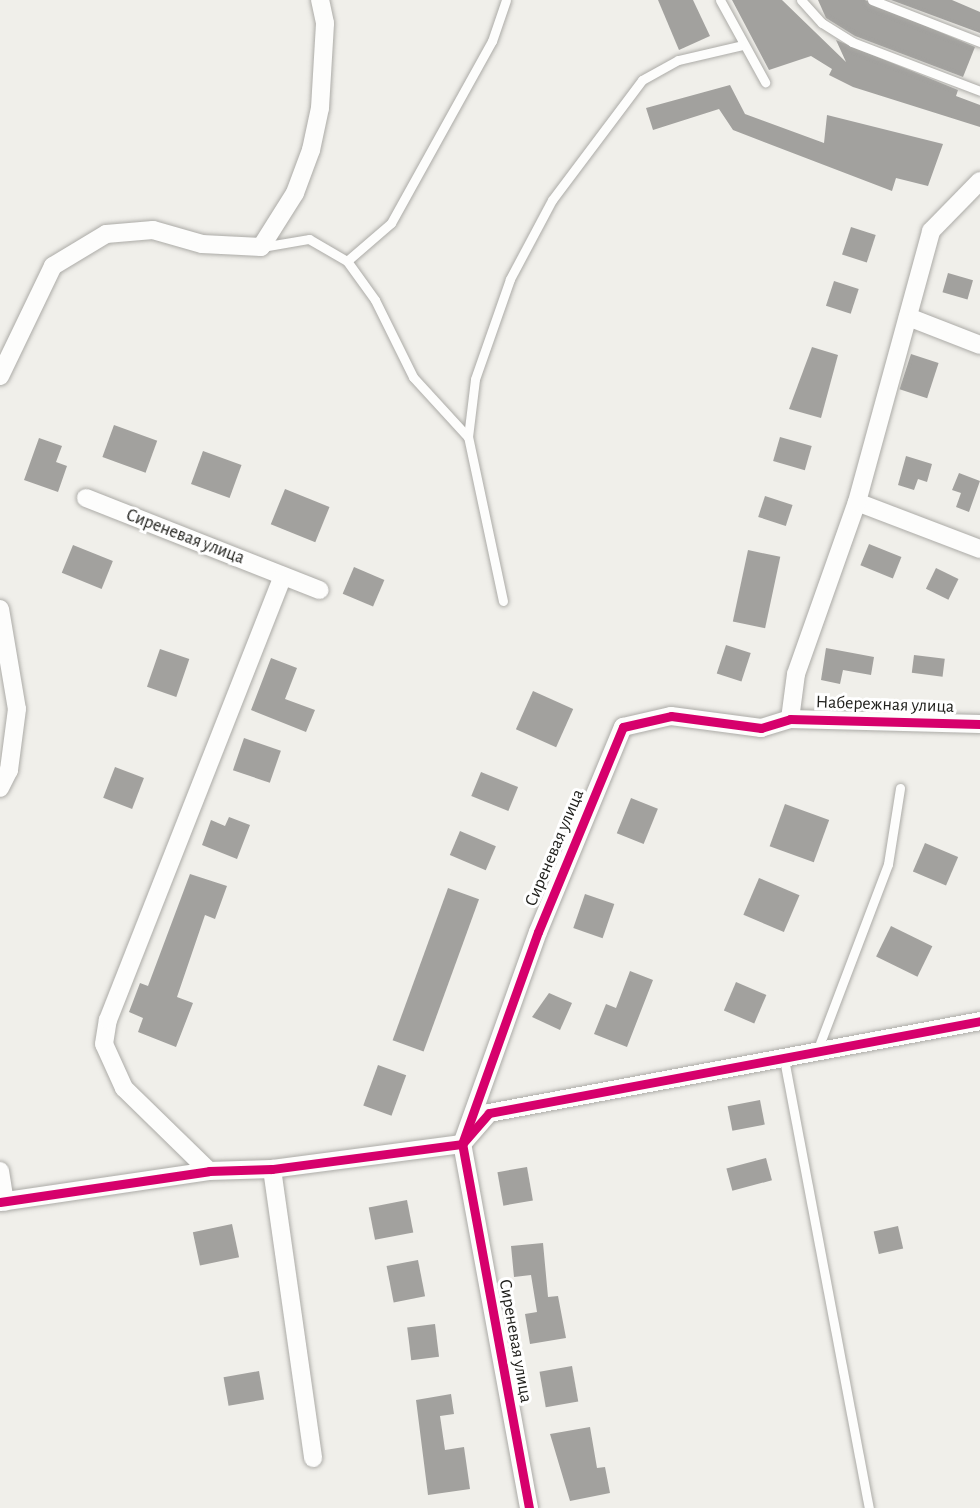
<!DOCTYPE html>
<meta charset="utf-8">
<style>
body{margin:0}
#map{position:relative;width:980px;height:1508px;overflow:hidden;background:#f0efea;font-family:"Alegreya Sans",sans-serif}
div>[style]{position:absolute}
.building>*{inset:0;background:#a2a19e;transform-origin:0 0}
.roads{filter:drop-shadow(0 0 2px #acaba7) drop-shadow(0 0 2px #acaba7)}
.lane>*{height:9px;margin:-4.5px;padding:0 4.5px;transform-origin:4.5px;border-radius:4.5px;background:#fdfdfc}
.street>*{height:18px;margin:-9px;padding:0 9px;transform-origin:9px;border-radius:9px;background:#fdfdfc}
.cycleway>*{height:9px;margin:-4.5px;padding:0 4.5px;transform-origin:4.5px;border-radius:4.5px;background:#d6006c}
span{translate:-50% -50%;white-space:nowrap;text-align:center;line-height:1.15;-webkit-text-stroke:6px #fff;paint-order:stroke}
.street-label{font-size:18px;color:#21211d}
</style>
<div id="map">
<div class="building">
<div style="clip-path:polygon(658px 0,693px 0,710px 36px,679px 50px)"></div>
<div style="clip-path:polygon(732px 0,782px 0,846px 62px,836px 40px,958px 90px,956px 96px,980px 105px,980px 127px,853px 87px,829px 75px,832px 69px,811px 56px,769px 70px)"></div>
<div style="clip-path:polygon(818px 0,865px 0,975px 47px,963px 77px,855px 36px,826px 18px)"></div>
<div style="clip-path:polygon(891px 0,952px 0,980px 12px,980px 33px)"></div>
<div style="clip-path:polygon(730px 85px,745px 114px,824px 143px,827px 115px,943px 144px,928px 186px,896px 178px,892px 191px,733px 130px,719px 109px,653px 130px,646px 108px)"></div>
<div style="left:851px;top:227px;width:26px;height:29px;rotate:18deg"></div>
<div style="left:948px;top:273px;width:26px;height:20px;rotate:16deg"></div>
<div style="left:834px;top:281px;width:26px;height:26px;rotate:18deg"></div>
<div style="clip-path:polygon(812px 347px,838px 355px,821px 418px,789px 409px)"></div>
<div style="left:911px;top:354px;width:29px;height:37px;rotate:18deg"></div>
<div style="left:114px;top:425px;width:46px;height:34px;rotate:20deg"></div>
<div style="left:780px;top:437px;width:33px;height:25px;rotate:16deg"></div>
<div style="clip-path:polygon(39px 438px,62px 446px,56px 462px,67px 466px,58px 492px,24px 480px)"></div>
<div style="left:203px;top:451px;width:41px;height:35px;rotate:20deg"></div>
<div style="clip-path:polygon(906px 456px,932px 464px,927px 482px,918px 479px,914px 490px,898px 485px)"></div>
<div style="clip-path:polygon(959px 473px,980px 481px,969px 512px,956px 507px,961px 493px,952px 490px)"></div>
<div style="left:285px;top:489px;width:48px;height:38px;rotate:22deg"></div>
<div style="left:765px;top:496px;width:29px;height:22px;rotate:18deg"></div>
<div style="left:869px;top:544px;width:35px;height:23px;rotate:22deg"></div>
<div style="left:73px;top:545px;width:43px;height:30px;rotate:22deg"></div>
<div style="left:748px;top:550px;width:33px;height:73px;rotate:12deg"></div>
<div style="left:354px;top:567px;width:33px;height:29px;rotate:23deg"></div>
<div style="left:936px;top:568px;width:25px;height:23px;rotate:26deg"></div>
<div style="left:726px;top:645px;width:26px;height:30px;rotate:18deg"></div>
<div style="clip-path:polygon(826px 648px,874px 657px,871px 675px,843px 670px,840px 684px,821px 680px)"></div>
<div style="left:160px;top:649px;width:31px;height:40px;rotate:19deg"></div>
<div style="left:914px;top:655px;width:31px;height:18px;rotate:7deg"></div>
<div style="clip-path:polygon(271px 658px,297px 668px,285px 699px,315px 710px,306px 732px,251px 710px)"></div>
<div style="left:533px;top:691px;width:44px;height:42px;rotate:24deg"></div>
<div style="left:244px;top:738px;width:39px;height:34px;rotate:19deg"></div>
<div style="left:115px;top:767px;width:31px;height:33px;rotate:21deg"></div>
<div style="left:481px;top:772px;width:40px;height:26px;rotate:22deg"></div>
<div style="left:631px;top:798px;width:29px;height:38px;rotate:22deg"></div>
<div style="left:785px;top:804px;width:47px;height:45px;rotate:20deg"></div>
<div style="clip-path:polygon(229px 817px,250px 825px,237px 859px,202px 845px,211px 820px,225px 826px)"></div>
<div style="left:460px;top:831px;width:39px;height:26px;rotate:23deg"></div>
<div style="left:925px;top:843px;width:36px;height:31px;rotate:23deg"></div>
<div style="clip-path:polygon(190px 874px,227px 886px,215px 919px,205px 915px,177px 997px,193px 1003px,176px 1047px,138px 1032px,143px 1018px,129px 1012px,140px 983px,148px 986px)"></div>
<div style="left:759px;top:878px;width:44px;height:40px;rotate:23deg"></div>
<div style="left:448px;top:888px;width:33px;height:162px;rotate:20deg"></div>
<div style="left:585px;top:894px;width:31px;height:36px;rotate:19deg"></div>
<div style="left:891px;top:926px;width:46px;height:34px;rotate:26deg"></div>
<div style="clip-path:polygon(630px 971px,653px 980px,627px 1047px,594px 1034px,606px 1004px,616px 1008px)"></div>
<div style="left:736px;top:982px;width:33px;height:31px;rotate:23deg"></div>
<div style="clip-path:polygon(549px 993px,572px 1003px,560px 1030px,532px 1017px)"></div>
<div style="left:378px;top:1065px;width:30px;height:43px;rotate:20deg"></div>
<div style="left:760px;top:1100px;width:25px;height:33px;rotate:79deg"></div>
<div style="left:766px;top:1158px;width:23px;height:41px;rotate:75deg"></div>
<div style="left:527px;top:1167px;width:34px;height:30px;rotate:80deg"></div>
<div style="left:407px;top:1200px;width:33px;height:39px;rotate:79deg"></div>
<div style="left:232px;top:1224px;width:34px;height:40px;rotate:78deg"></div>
<div style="left:898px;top:1226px;width:23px;height:25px;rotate:77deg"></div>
<div style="clip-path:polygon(543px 1243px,548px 1297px,558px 1296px,566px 1338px,530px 1344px,525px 1314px,537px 1312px,531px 1275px,514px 1277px,511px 1246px)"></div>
<div style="left:418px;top:1260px;width:37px;height:32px;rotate:79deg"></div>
<div style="left:435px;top:1324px;width:33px;height:28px;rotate:83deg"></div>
<div style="left:572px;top:1366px;width:36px;height:33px;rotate:80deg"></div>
<div style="left:259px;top:1371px;width:29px;height:36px;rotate:80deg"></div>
<div style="clip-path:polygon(451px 1394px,454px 1414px,440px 1416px,445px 1450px,464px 1447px,470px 1489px,428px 1495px,416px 1400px)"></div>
<div style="clip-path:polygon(590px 1427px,597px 1468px,605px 1467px,610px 1493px,570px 1501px,550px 1434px)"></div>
</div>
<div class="roads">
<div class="lane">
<div style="left:720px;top:0;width:94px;rotate:61.2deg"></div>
<div style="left:801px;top:0;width:31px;rotate:48deg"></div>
<div style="left:822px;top:23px;width:36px;rotate:32deg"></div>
<div style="left:852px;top:42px;width:137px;rotate:20.9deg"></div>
<div style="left:872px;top:0;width:116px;rotate:21.3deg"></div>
<div style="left:262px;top:247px;width:48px;rotate:-9.7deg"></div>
<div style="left:309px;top:239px;width:44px;rotate:30.1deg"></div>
<div style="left:347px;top:261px;width:48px;rotate:54.3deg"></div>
<div style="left:375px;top:300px;width:86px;rotate:63.7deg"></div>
<div style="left:413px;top:377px;width:81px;rotate:47.5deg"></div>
<div style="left:347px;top:261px;width:58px;rotate:-40.8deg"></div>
<div style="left:391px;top:223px;width:208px;rotate:-61deg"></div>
<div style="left:492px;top:41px;width:43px;rotate:-71.1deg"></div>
<div style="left:503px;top:601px;width:168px;rotate:-102deg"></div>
<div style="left:468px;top:437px;width:58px;rotate:-83.1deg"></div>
<div style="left:475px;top:379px;width:106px;rotate:-70.7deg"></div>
<div style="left:510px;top:279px;width:89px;rotate:-62deg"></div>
<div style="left:552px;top:200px;width:150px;rotate:-53.1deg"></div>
<div style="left:642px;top:80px;width:41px;rotate:-29.1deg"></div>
<div style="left:678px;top:60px;width:67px;rotate:-13deg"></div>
<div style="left:817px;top:1051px;width:200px;rotate:-69.2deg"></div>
<div style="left:888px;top:864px;width:77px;rotate:-81deg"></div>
<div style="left:784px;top:1059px;width:457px;rotate:79.3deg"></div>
</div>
<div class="street">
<div style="left:908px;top:317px;width:77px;rotate:21.3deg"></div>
<div style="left:0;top:376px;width:122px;rotate:-64.3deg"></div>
<div style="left:53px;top:266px;width:62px;rotate:-31.1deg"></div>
<div style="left:106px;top:234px;width:47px;rotate:-4.9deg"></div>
<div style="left:153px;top:230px;width:51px;rotate:15.9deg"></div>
<div style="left:202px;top:244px;width:59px;rotate:2.9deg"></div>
<div style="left:261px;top:247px;width:64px;rotate:-57.8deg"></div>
<div style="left:295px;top:193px;width:46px;rotate:-69.6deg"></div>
<div style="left:311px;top:150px;width:43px;rotate:-77.9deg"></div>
<div style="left:320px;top:108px;width:85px;rotate:-86.6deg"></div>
<div style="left:325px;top:23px;width:24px;rotate:-102deg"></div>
<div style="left:86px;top:498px;width:251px;rotate:21.5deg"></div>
<div style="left:857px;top:502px;width:132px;rotate:20.9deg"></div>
<div style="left:0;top:609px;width:101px;rotate:80.4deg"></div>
<div style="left:17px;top:709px;width:62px;rotate:97.5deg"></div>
<div style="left:9px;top:770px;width:20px;rotate:117deg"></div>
<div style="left:790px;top:719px;width:45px;rotate:-82.4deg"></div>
<div style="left:796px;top:674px;width:182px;rotate:-70.5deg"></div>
<div style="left:857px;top:502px;width:281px;rotate:-74.7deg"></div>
<div style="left:931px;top:231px;width:70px;rotate:-45.6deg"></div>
<div style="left:272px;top:1169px;width:292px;rotate:81.9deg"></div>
<div style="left:0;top:1171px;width:31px;rotate:81deg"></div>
<div style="left:209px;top:1171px;width:119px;rotate:-135.7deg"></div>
<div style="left:124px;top:1088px;width:48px;rotate:-114.4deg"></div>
<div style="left:104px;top:1044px;width:24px;rotate:-81deg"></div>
<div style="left:108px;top:1020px;width:477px;rotate:-68.5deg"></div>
<div style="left:0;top:1202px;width:211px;rotate:-8.4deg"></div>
<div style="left:209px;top:1171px;width:63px;rotate:-1.8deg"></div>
<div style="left:272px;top:1169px;width:192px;rotate:-7.5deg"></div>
<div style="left:462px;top:1144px;width:225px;rotate:-70.3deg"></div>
<div style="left:538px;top:932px;width:222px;rotate:-67.5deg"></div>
<div style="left:623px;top:727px;width:49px;rotate:-12.9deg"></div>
<div style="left:671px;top:716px;width:91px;rotate:7.6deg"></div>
<div style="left:761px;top:728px;width:30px;rotate:-17deg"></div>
<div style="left:790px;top:719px;width:190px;rotate:1.5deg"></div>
<div style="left:529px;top:1508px;width:370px;rotate:-100.4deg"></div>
<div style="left:462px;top:1144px;width:41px;rotate:-48.9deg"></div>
<div style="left:489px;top:1113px;width:500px;rotate:-10.6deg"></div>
</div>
</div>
<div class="cycleway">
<div style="left:0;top:1202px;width:211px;rotate:-8.4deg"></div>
<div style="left:209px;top:1171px;width:63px;rotate:-1.8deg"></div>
<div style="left:272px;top:1169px;width:192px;rotate:-7.5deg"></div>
<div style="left:462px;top:1144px;width:225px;rotate:-70.3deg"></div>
<div style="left:538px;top:932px;width:222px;rotate:-67.5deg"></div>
<div style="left:623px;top:727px;width:49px;rotate:-12.9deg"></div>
<div style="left:671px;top:716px;width:91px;rotate:7.6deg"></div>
<div style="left:761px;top:728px;width:30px;rotate:-17deg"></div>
<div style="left:790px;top:719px;width:190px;rotate:1.5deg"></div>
<div style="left:529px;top:1508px;width:370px;rotate:-100.4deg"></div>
<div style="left:462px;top:1144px;width:41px;rotate:-48.9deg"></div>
<div style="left:489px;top:1113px;width:500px;rotate:-10.6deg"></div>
</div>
<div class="street-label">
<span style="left:185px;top:537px;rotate:21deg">Сиреневая улица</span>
<span style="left:885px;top:705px;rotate:2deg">Набережная улица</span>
<span style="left:555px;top:848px;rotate:-67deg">Сиреневая улица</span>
<span style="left:515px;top:1341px;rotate:80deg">Сиреневая улица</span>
</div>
</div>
